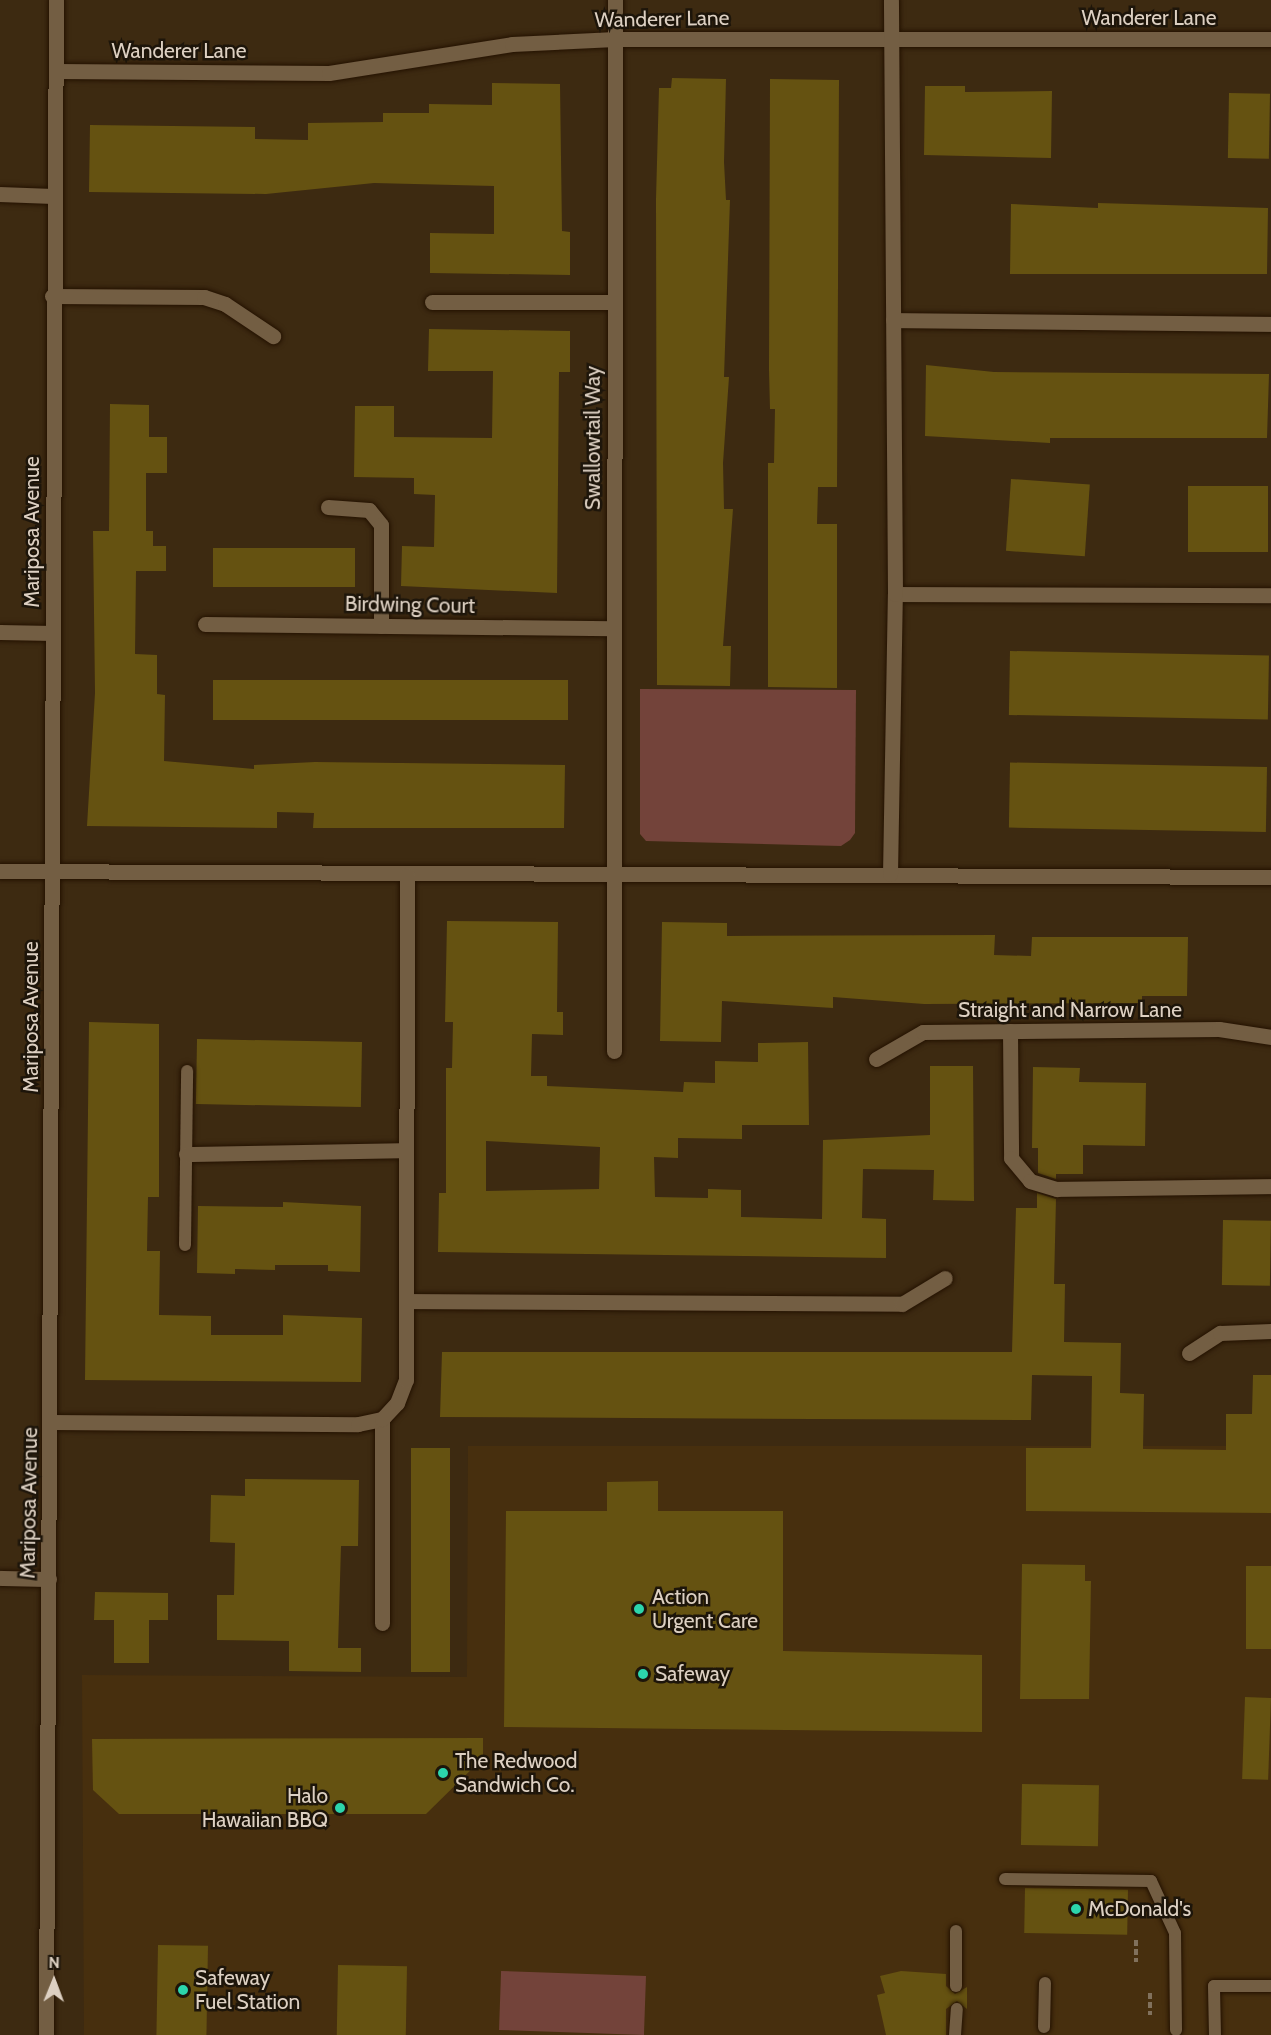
<!DOCTYPE html>
<style>
body{margin:0}
#map{position:relative;width:1271px;height:2035px;overflow:hidden;background:#3d2a11;font-family:Cabin,sans-serif}
div>[style]{position:absolute}
.built>*{inset:0;background:#472f0e}
.green>*{inset:0;background:#73433a;transform-origin:0 0}
.building>*{inset:0;background:#655211;transform-origin:0 0}
.path>*{height:4px;margin-top:-2px;transform-origin:0;background:repeating-linear-gradient(90deg,#81715c 0 6px,transparent 0 9px)}
.roads{filter:drop-shadow(0 0 2px #241200) drop-shadow(0 0 2px #241200)}
.lane>*{height:12px;margin:-6px;padding:0 6px;transform-origin:6px;border-radius:6px;background:#735e43}
.street>*{height:15px;margin:-7.5px;padding:0 7.5px;transform-origin:7.5px;border-radius:7.5px;background:#735e43}
.dots>*{width:16px;height:16px;translate:-50% -50%;box-sizing:border-box;border:3px solid #1d150a;border-radius:50%}
span{translate:-50% -50%;white-space:nowrap;text-align:center;line-height:1.15;-webkit-text-stroke:5px #1d150a;paint-order:stroke}
.street-label{font-size:21px;color:#ddd0c2}
.poi-label{font-size:21px;color:#ddd0c2}
.left{translate:0 -50%;text-align:left}
.right{translate:-100% -50%;text-align:right}
.north{position:absolute;left:24px;top:1951px;width:60px;height:60px;-webkit-text-stroke:4px #1d150a;paint-order:stroke;rotate:1deg;font-size:16px;font-weight:700;line-height:24px;text-align:center;color:#ddd0c2}
.north::after{content:'';display:block;margin:auto;width:21px;height:27px;background:#ddd0c2;clip-path:polygon(50% 0,100% 100%,50% 72%,0 100%)}
</style>
<div id="map">
<div class="built">
<div style="clip-path:polygon(468px 1446px,1271px 1446px,1271px 2035px,84px 2035px,82px 1675px,467px 1677px)"></div>
</div>
<div class="green">
<div style="clip-path:polygon(640px 689px,856px 690px,855px 833px,850px 840px,841px 846px,646px 841px,640px 834px)"></div>
<div style="left:646px;top:1976px;width:59px;height:145px;rotate:92deg"></div>
</div>
<div class="building">
<div style="clip-path:polygon(672px 78px,726px 79px,724px 162px,726px 200px,730px 200px,724px 377px,729px 377px,723px 463px,724px 509px,733px 509px,723px 646px,731px 646px,730px 686px,657px 685px,656px 199px,659px 88px,671px 88px)"></div>
<div style="clip-path:polygon(770px 79px,839px 80px,837px 487px,818px 487px,817px 524px,837px 524px,837px 688px,768px 687px,768px 463px,774px 463px,775px 409px,770px 409px,769px 370px)"></div>
<div style="clip-path:polygon(492px 83px,560px 84px,562px 231px,570px 232px,570px 275px,430px 273px,430px 233px,494px 234px,494px 186px,374px 183px,266px 194px,89px 192px,90px 125px,255px 127px,255px 139px,308px 140px,308px 123px,383px 122px,383px 113px,429px 113px,429px 104px,492px 105px)"></div>
<div style="clip-path:polygon(925px 86px,965px 86px,965px 92px,1052px 91px,1051px 158px,924px 155px)"></div>
<div style="left:1229px;top:93px;width:41px;height:65px;rotate:1deg"></div>
<div style="clip-path:polygon(1098px 203px,1268px 208px,1267px 274px,1010px 274px,1011px 204px,1098px 208px)"></div>
<div style="clip-path:polygon(429px 329px,570px 331px,570px 372px,559px 372px,557px 593px,401px 586px,402px 546px,434px 547px,435px 495px,414px 494px,414px 478px,354px 477px,355px 406px,394px 406px,394px 437px,492px 438px,493px 371px,428px 371px)"></div>
<div style="clip-path:polygon(926px 365px,994px 372px,1269px 374px,1267px 438px,1050px 438px,1050px 443px,925px 436px)"></div>
<div style="clip-path:polygon(110px 404px,149px 405px,149px 437px,167px 437px,167px 473px,146px 473px,146px 531px,153px 531px,153px 546px,166px 546px,166px 571px,136px 571px,135px 654px,157px 655px,157px 694px,165px 695px,164px 761px,254px 769px,254px 765px,315px 762px,565px 765px,564px 828px,313px 828px,314px 813px,277px 812px,277px 828px,87px 826px,95px 693px,93px 531px,109px 531px)"></div>
<div style="left:1011px;top:479px;width:79px;height:72px;rotate:4deg"></div>
<div style="left:1188px;top:486px;width:80px;height:66px"></div>
<div style="left:213px;top:548px;width:142px;height:39px"></div>
<div style="left:1010px;top:651px;width:259px;height:64px;rotate:1deg"></div>
<div style="left:213px;top:680px;width:355px;height:40px"></div>
<div style="left:1267px;top:767px;width:65px;height:257px;rotate:91deg"></div>
<div style="clip-path:polygon(evenodd,447px 921px,558px 922px,557px 1012px,563px 1012px,563px 1035px,532px 1034px,531px 1076px,547px 1076px,547px 1086px,683px 1092px,684px 1082px,715px 1083px,715px 1061px,758px 1062px,758px 1043px,808px 1042px,809px 1125px,742px 1125px,742px 1139px,678px 1138px,678px 1158px,654px 1157px,655px 1197px,708px 1198px,708px 1189px,741px 1190px,741px 1217px,822px 1219px,823px 1140px,930px 1135px,930px 1066px,973px 1066px,974px 1201px,933px 1200px,934px 1170px,863px 1169px,862px 1218px,886px 1219px,886px 1258px,438px 1252px,439px 1193px,446px 1193px,446px 1068px,452px 1068px,453px 1022px,445px 1022px,447px 921px,486px 1141px,600px 1147px,599px 1189px,486px 1191px,486px 1141px)"></div>
<div style="clip-path:polygon(662px 922px,727px 923px,727px 936px,995px 935px,994px 955px,1031px 956px,1032px 937px,1188px 937px,1187px 996px,1142px 996px,1142px 1003px,924px 1004px,833px 997px,833px 1008px,722px 1001px,721px 1042px,660px 1041px)"></div>
<div style="clip-path:polygon(89px 1022px,159px 1024px,159px 1197px,148px 1197px,147px 1251px,160px 1251px,159px 1315px,211px 1316px,211px 1335px,283px 1335px,283px 1315px,362px 1318px,361px 1382px,85px 1380px)"></div>
<div style="left:362px;top:1042px;width:65px;height:165px;rotate:91deg"></div>
<div style="clip-path:polygon(1033px 1067px,1080px 1068px,1079px 1082px,1146px 1083px,1145px 1146px,1083px 1145px,1083px 1174px,1056px 1174px,1056px 1179px,1038px 1173px,1038px 1148px,1032px 1148px)"></div>
<div style="clip-path:polygon(1037px 1193px,1056px 1199px,1054px 1284px,1065px 1284px,1064px 1342px,1121px 1343px,1120px 1393px,1144px 1394px,1143px 1449px,1226px 1450px,1226px 1414px,1252px 1414px,1253px 1375px,1271px 1375px,1271px 1513px,1026px 1511px,1026px 1448px,1091px 1448px,1092px 1376px,1032px 1375px,1031px 1420px,440px 1417px,442px 1352px,1012px 1352px,1016px 1208px,1037px 1208px)"></div>
<div style="clip-path:polygon(283px 1202px,361px 1206px,360px 1272px,328px 1271px,328px 1265px,275px 1265px,275px 1270px,235px 1269px,235px 1274px,197px 1273px,198px 1206px,283px 1207px)"></div>
<div style="left:1223px;top:1220px;width:48px;height:65px;rotate:1deg"></div>
<div style="left:411px;top:1448px;width:39px;height:224px"></div>
<div style="clip-path:polygon(245px 1479px,359px 1480px,358px 1546px,341px 1546px,338px 1648px,361px 1648px,361px 1672px,289px 1671px,289px 1641px,217px 1640px,217px 1595px,234px 1595px,235px 1543px,210px 1542px,211px 1495px,245px 1496px)"></div>
<div style="clip-path:polygon(658px 1481px,658px 1511px,783px 1511px,783px 1651px,982px 1655px,982px 1732px,504px 1727px,506px 1511px,607px 1511px,607px 1482px)"></div>
<div style="clip-path:polygon(1022px 1564px,1085px 1565px,1085px 1581px,1091px 1581px,1089px 1699px,1020px 1699px)"></div>
<div style="left:1246px;top:1566px;width:25px;height:83px"></div>
<div style="clip-path:polygon(95px 1592px,168px 1593px,168px 1620px,149px 1620px,149px 1663px,114px 1663px,114px 1620px,94px 1620px)"></div>
<div style="left:1245px;top:1697px;width:26px;height:82px;rotate:2deg"></div>
<div style="clip-path:polygon(483px 1738px,483px 1758px,426px 1814px,119px 1814px,93px 1790px,92px 1739px)"></div>
<div style="left:1022px;top:1784px;width:77px;height:61px;rotate:1deg"></div>
<div style="left:1025px;top:1888px;width:103px;height:45px;rotate:1deg"></div>
<div style="left:158px;top:1945px;width:50px;height:90px;rotate:1deg"></div>
<div style="left:338px;top:1965px;width:69px;height:70px;rotate:1deg"></div>
<div style="clip-path:polygon(901px 1971px,946px 1974px,946px 1986px,955px 1994px,967px 1987px,967px 2009px,957px 2001px,946px 2009px,946px 2035px,886px 2035px,877px 1995px,885px 1993px,880px 1976px)"></div>
</div>
<div class="path">
<div style="left:1136px;top:1940px;width:22px;rotate:90deg"></div>
<div style="left:1150px;top:1993px;width:22px;rotate:90deg"></div>
</div>
<div class="roads">
<div class="lane">
<div style="left:185px;top:1245px;width:174px;rotate:-89.3deg"></div>
<div style="left:1005px;top:1879px;width:146px;rotate:0.8deg"></div>
<div style="left:1151px;top:1881px;width:57px;rotate:65.2deg"></div>
<div style="left:1175px;top:1933px;width:97px;rotate:89.4deg"></div>
<div style="left:956px;top:1931px;width:55px;rotate:90deg"></div>
<div style="left:1044px;top:2027px;width:44px;rotate:-88.7deg"></div>
<div style="left:955px;top:2035px;width:26px;rotate:-86deg"></div>
<div style="left:1215px;top:2035px;width:49px;rotate:-91.2deg"></div>
<div style="left:1214px;top:1986px;width:57px"></div>
</div>
<div class="street">
<div style="left:56px;top:71px;width:273px;rotate:0.4deg"></div>
<div style="left:329px;top:73px;width:185px;rotate:-9deg"></div>
<div style="left:512px;top:44px;width:103px;rotate:-2.8deg"></div>
<div style="left:615px;top:39px;width:656px"></div>
<div style="left:0;top:194px;width:52px;rotate:2.2deg"></div>
<div style="left:52px;top:296px;width:152px;rotate:0.4deg"></div>
<div style="left:204px;top:297px;width:22px;rotate:18deg"></div>
<div style="left:225px;top:304px;width:58px;rotate:33.7deg"></div>
<div style="left:432px;top:302px;width:182px"></div>
<div style="left:893px;top:320px;width:378px;rotate:0.6deg"></div>
<div style="left:328px;top:507px;width:41px;rotate:4.2deg"></div>
<div style="left:369px;top:510px;width:19px;rotate:51deg"></div>
<div style="left:381px;top:525px;width:101px;rotate:90deg"></div>
<div style="left:895px;top:594px;width:376px;rotate:0.2deg"></div>
<div style="left:205px;top:624px;width:408px;rotate:0.6deg"></div>
<div style="left:0;top:632px;width:53px;rotate:1.1deg"></div>
<div style="left:0;top:871px;width:1271px;rotate:0.27deg"></div>
<div style="left:890px;top:874px;width:280px;rotate:-89deg"></div>
<div style="left:895px;top:594px;width:594px;rotate:-90.39deg"></div>
<div style="left:1010px;top:1031px;width:127px;rotate:89.5deg"></div>
<div style="left:1011px;top:1158px;width:30px;rotate:50deg"></div>
<div style="left:1030px;top:1181px;width:28px;rotate:17deg"></div>
<div style="left:1057px;top:1189px;width:214px;rotate:-0.8deg"></div>
<div style="left:614px;top:1051px;width:1051px;rotate:-89.95deg"></div>
<div style="left:876px;top:1059px;width:54px;rotate:-29.9deg"></div>
<div style="left:923px;top:1032px;width:296px;rotate:-0.6deg"></div>
<div style="left:1219px;top:1029px;width:53px;rotate:8.7deg"></div>
<div style="left:186px;top:1154px;width:220px;rotate:-1deg"></div>
<div style="left:406px;top:1301px;width:496px;rotate:0.3deg"></div>
<div style="left:902px;top:1304px;width:50px;rotate:-31.2deg"></div>
<div style="left:1189px;top:1353px;width:37px;rotate:-33deg"></div>
<div style="left:1220px;top:1333px;width:51px;rotate:-2.2deg"></div>
<div style="left:382px;top:1419px;width:204px;rotate:90deg"></div>
<div style="left:51px;top:1422px;width:307px;rotate:0.4deg"></div>
<div style="left:358px;top:1424px;width:25px;rotate:-12deg"></div>
<div style="left:382px;top:1419px;width:22px;rotate:-47deg"></div>
<div style="left:397px;top:1403px;width:25px;rotate:-69deg"></div>
<div style="left:406px;top:1380px;width:505px;rotate:-89.89deg"></div>
<div style="left:0;top:1578px;width:49px;rotate:1.2deg"></div>
<div style="left:46px;top:2035px;width:2035px;rotate:-89.72deg"></div>
</div>
</div>
<div class="dots">
<div style="left:639px;top:1609px;background:#2cd5ab"></div>
<div style="left:643px;top:1674px;background:#2cd5ab"></div>
<div style="left:443px;top:1773px;background:#2cd5ab"></div>
<div style="left:340px;top:1808px;background:#2cd5ab"></div>
<div style="left:1076px;top:1909px;background:#2cd5ab"></div>
<div style="left:183px;top:1990px;background:#2cd5ab"></div>
</div>
<div class="street-label">
<span style="left:1149px;top:18px">Wanderer Lane</span>
<span style="left:662px;top:19px;rotate:-1deg">Wanderer Lane</span>
<span style="left:179px;top:51px">Wanderer Lane</span>
<span style="left:593px;top:438px;rotate:-90deg">Swallowtail Way</span>
<span style="left:32px;top:532px;rotate:-90deg">Mariposa Avenue</span>
<span style="left:410px;top:605px;rotate:1deg">Birdwing Court</span>
<span style="left:1070px;top:1010px">Straight and Narrow Lane</span>
<span style="left:31px;top:1017px;rotate:-90deg">Mariposa Avenue</span>
<span style="left:29px;top:1503px;rotate:-89deg">Mariposa Avenue</span>
</div>
<div class="poi-label">
<span class="left" style="left:652px;top:1609px">Action<br>Urgent Care</span>
<span class="left" style="left:655px;top:1674px">Safeway</span>
<span class="left" style="left:455px;top:1773px">The Redwood<br>Sandwich Co.</span>
<span class="right" style="left:328px;top:1808px">Halo<br>Hawaiian BBQ</span>
<span class="left" style="left:1088px;top:1909px">McDonald's</span>
<span class="left" style="left:195px;top:1990px">Safeway<br>Fuel Station</span>
</div>
<div class="north">N</div>
</div>
